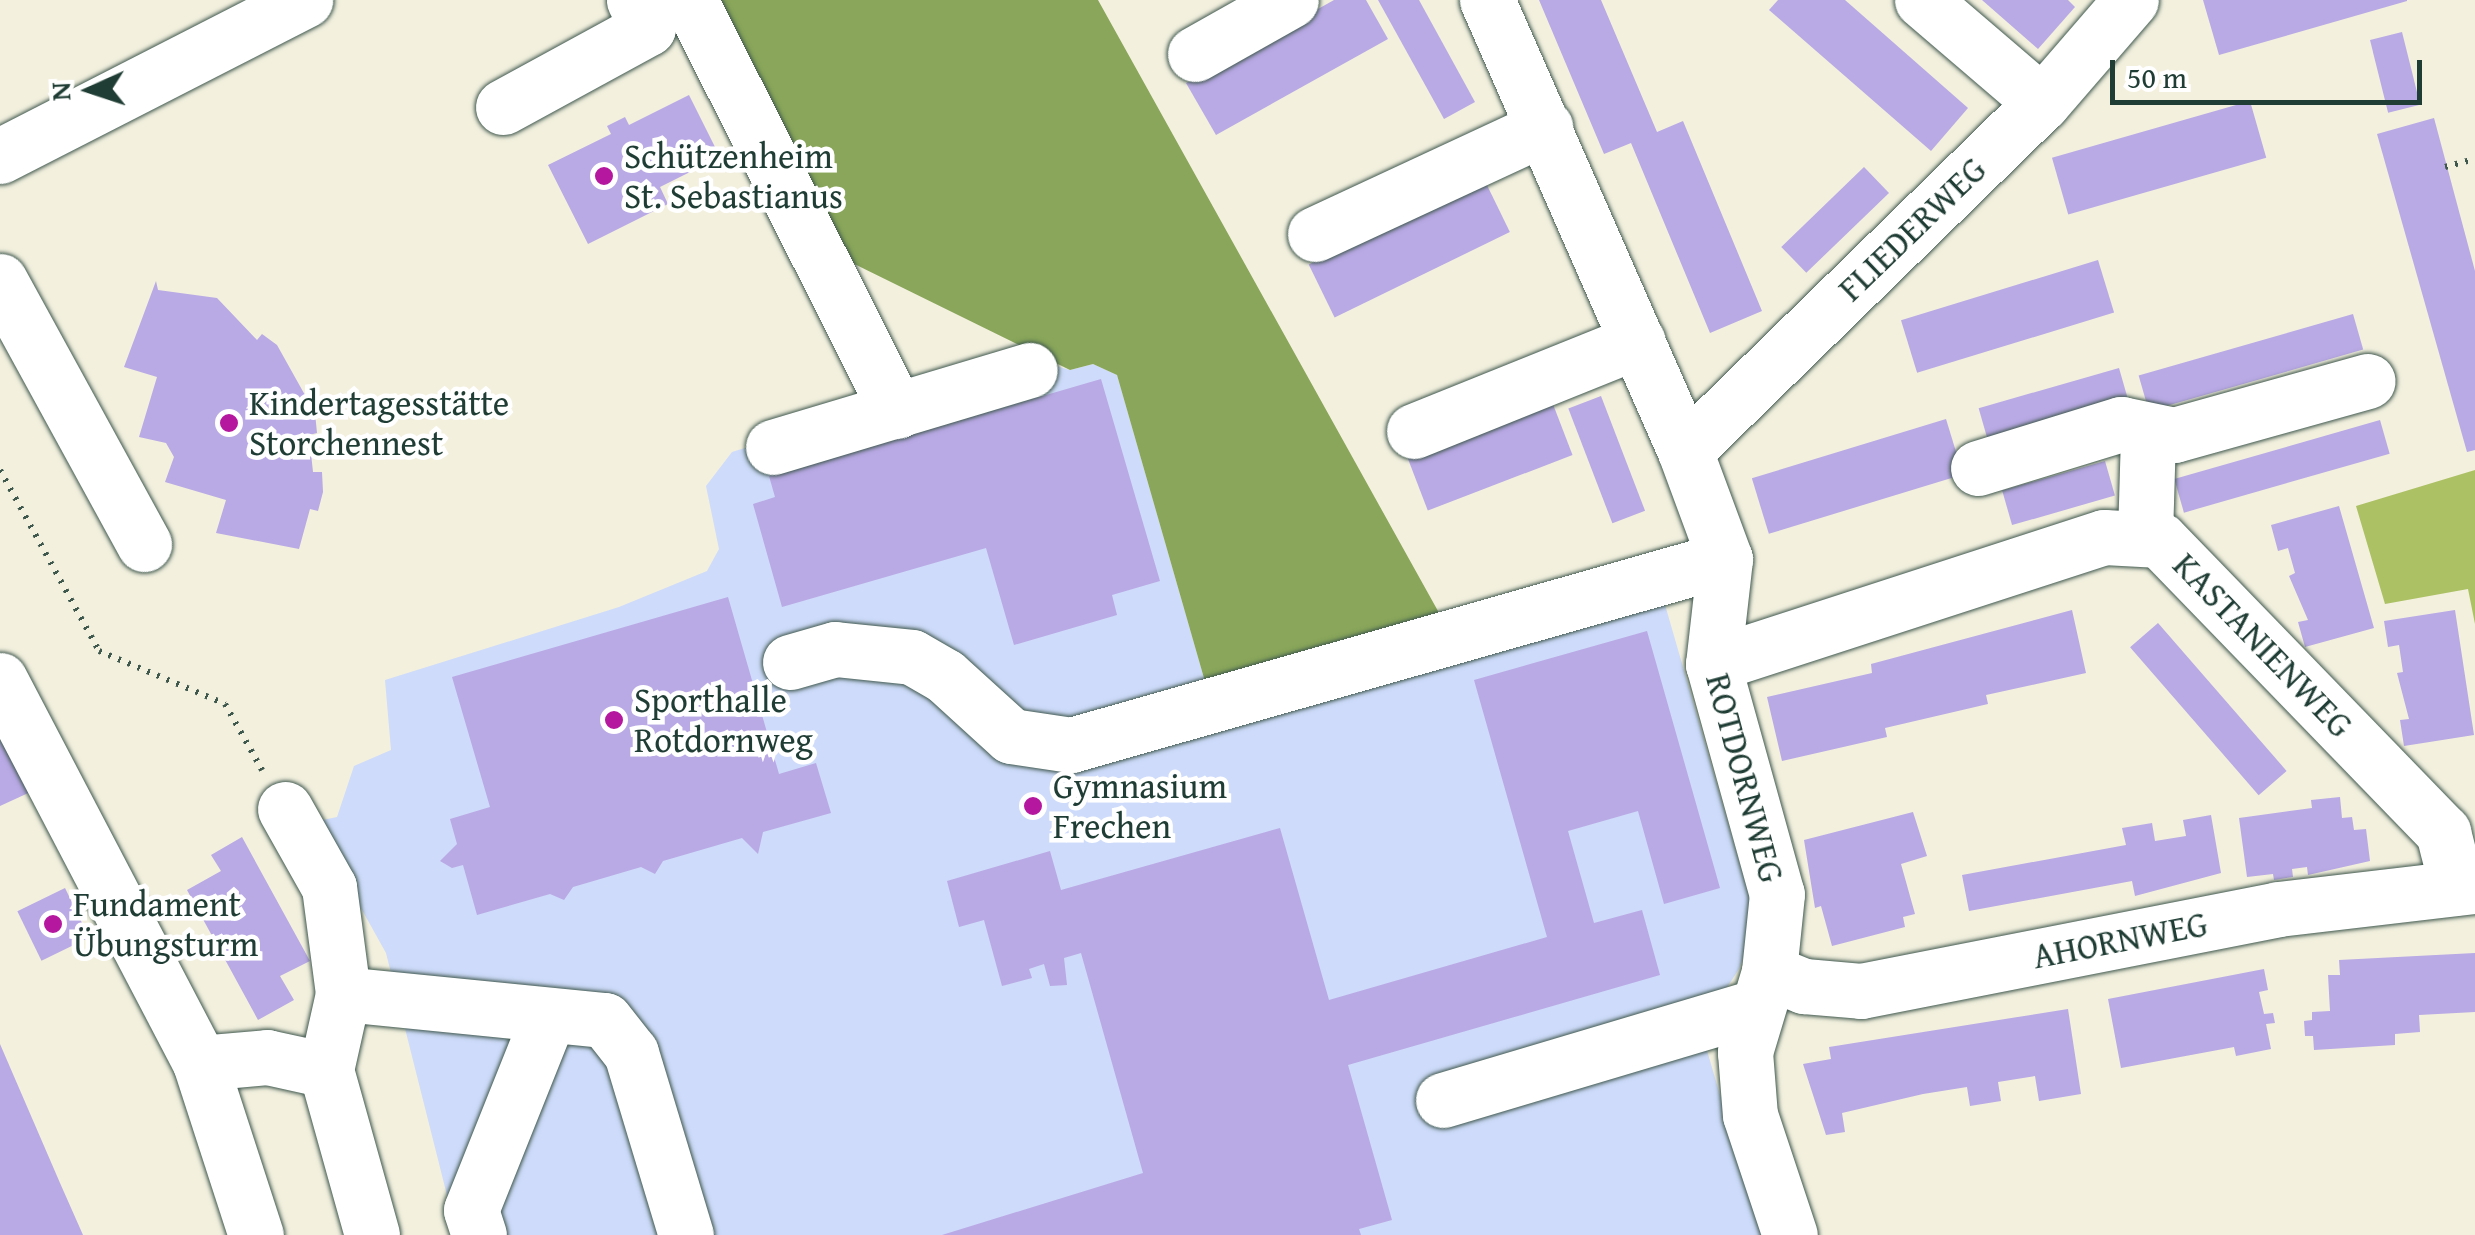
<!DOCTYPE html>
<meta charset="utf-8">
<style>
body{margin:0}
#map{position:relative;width:2475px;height:1235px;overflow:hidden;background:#f3f0de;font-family:"Gentium Book Plus",serif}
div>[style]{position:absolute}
.built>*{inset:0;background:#cedbfa}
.green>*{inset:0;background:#acc064}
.forest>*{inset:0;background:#89a65a}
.building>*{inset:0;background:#b9a9e5;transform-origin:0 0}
.path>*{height:6px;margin-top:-3px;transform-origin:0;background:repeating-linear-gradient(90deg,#3f584e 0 2.5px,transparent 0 10.5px)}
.roads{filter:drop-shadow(0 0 2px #3f584e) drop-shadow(0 0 2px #3f584e)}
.minor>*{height:55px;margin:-27.5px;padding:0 27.5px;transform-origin:27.5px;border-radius:27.5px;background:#fff}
.dots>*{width:28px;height:28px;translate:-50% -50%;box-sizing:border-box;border:5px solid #fff;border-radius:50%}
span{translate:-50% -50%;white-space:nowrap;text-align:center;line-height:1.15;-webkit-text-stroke:9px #fff;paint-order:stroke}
.poi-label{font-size:35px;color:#1f3d34}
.left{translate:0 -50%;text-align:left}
.street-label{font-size:35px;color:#1f3d34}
.north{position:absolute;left:40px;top:40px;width:100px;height:100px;-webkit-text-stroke:8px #fff;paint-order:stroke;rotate:267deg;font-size:28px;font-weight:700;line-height:40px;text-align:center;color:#1f3d34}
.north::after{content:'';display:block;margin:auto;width:35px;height:45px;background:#1f3d34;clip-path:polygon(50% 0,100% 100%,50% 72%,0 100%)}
.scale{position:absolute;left:2110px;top:60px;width:312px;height:45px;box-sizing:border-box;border:5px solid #1f3d34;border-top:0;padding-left:12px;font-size:30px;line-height:35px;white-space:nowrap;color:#1f3d34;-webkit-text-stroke:8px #fff;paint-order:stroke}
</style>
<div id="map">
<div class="built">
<div style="clip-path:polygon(1032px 359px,1070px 370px,1093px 364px,1117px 375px,1210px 699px,1655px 570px,1749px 896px,1750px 939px,1739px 969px,1722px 995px,1696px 1013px,1761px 1235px,457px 1235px,386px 953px,313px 822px,337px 817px,354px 766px,391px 750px,385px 680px,619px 607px,707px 571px,719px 549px,706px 486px,732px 452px)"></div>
</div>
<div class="green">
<div style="clip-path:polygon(2475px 470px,2475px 624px,2468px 589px,2385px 604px,2356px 506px)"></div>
</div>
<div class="forest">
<div style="clip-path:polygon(701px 0,1098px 0,1448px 629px,1210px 699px,1117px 375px,1093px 364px,1070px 370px,834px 254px)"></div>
</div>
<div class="building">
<div style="clip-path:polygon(1334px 0,1366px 0,1388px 39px,1216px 135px,1186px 83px)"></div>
<div style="clip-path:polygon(1378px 0,1419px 0,1475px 102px,1444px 119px)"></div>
<div style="clip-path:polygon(1539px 0,1601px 0,1657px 132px,1683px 121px,1762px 311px,1710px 333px,1631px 143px,1604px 154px)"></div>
<div style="clip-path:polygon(1778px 0,1845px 0,1968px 108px,1931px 151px,1769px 10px)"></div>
<div style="clip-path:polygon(1982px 0,2068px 0,2075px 7px,2038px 49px)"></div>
<div style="clip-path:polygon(2203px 0,2407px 0,2407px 1px,2219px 55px)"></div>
<div style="left:2402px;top:32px;width:75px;height:33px;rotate:76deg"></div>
<div style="clip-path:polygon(689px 95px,720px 157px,660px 187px,668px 204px,588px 244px,548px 165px,611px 134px,607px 126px,625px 117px,629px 125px)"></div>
<div style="left:2250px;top:101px;width:59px;height:206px;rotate:74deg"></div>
<div style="clip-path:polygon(2434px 118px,2475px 271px,2475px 450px,2467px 452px,2377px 134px)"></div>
<div style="left:1864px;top:167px;width:36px;height:115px;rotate:46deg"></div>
<div style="left:1484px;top:179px;width:59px;height:195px;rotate:64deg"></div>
<div style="left:2098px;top:260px;width:55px;height:206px;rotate:73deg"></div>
<div style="clip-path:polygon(156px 281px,158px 290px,217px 298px,257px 340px,262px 334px,277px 345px,315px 413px,317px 433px,309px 435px,313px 472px,322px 472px,323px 492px,318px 511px,310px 509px,299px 549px,216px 533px,226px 500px,165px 482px,174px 457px,166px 443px,139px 437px,157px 377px,124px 367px)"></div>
<div style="left:2353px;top:314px;width:37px;height:223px;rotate:74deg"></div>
<div style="left:2119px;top:368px;width:33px;height:146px;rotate:74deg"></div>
<div style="clip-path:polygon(1101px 379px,1160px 581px,1112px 595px,1117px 615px,1014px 645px,986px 548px,782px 607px,753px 504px,775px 497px,769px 476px)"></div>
<div style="left:1601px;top:396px;width:123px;height:35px;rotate:69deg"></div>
<div style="left:1551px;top:399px;width:60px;height:155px;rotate:69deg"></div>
<div style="left:1946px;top:419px;width:58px;height:203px;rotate:73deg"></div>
<div style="left:2380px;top:420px;width:35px;height:214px;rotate:74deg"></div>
<div style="left:2105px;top:461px;width:36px;height:107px;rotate:74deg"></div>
<div style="clip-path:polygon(2339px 506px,2374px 628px,2305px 647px,2298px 622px,2308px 620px,2289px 576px,2295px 573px,2288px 548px,2278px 551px,2271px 525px)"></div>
<div style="clip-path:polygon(728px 597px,779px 774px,816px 763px,831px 813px,763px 832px,758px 854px,742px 838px,663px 861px,655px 874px,641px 867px,573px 887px,564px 900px,550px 894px,477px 915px,463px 865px,452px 868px,440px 861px,457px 844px,450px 819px,490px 807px,452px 677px)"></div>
<div style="clip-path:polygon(2072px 610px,2086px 673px,1986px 695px,1988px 704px,1885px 728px,1887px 737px,1782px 761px,1767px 697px,1872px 673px,1871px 664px)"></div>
<div style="clip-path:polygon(2455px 610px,2474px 735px,2404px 746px,2400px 720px,2409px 719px,2397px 673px,2403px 672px,2399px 645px,2388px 647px,2384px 621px)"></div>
<div style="left:2158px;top:623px;width:196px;height:37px;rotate:49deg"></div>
<div style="clip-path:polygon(1647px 631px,1720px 888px,1664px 904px,1638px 811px,1568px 831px,1594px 923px,1642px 910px,1660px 975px,1348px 1065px,1392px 1220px,1359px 1229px,1361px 1235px,942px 1235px,1143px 1173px,1081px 953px,1064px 958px,1067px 985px,1050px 986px,1044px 964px,1029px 969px,1032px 978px,1002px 986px,984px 920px,959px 927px,947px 881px,1050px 851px,1061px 890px,1280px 828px,1329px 1000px,1547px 937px,1474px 680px)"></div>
<div style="clip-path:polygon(0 713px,37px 789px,0 806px)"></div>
<div style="clip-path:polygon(2340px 797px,2342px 818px,2352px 817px,2354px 830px,2366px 829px,2370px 861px,2308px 875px,2307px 867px,2292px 869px,2293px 877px,2274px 880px,2273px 874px,2247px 877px,2239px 818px,2312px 808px,2311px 800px)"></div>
<div style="clip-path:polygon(1913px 812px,1927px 856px,1901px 864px,1915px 914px,1903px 917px,1905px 927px,1832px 946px,1821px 906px,1815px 908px,1804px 840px)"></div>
<div style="clip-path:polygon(2211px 815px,2221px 873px,2135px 896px,2132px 881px,1969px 911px,1962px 875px,2126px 845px,2122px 828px,2152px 823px,2155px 841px,2186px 836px,2183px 820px)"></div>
<div style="clip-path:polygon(242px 837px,310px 961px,280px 976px,294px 1000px,258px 1020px,187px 890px,221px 871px,211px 855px)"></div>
<div style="left:65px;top:888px;width:55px;height:53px;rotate:64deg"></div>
<div style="clip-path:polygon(2475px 953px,2475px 1012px,2419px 1015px,2420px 1032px,2395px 1034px,2395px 1045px,2314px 1050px,2313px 1036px,2305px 1036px,2304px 1021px,2312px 1020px,2312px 1012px,2330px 1011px,2328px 975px,2340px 975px,2339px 960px)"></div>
<div style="clip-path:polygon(2264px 969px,2268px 990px,2259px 992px,2264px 1014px,2273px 1013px,2275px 1023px,2266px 1024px,2271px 1049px,2236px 1056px,2234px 1047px,2121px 1068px,2108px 999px)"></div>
<div style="clip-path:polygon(2068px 1009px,2081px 1094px,2039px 1101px,2035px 1076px,1998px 1082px,2001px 1101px,1970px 1106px,1967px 1087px,1923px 1094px,1842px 1113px,1845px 1132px,1826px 1135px,1803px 1064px,1831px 1059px,1829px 1047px)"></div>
<div style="clip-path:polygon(0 1044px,60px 1183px,83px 1235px,0 1235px)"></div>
</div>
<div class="path">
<div style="left:2445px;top:167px;width:31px;rotate:-15deg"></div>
<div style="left:0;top:470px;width:206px;rotate:61.3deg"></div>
<div style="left:99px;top:651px;width:137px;rotate:22.8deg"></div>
<div style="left:225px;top:704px;width:76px;rotate:60.7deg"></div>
</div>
<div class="roads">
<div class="minor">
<div style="left:690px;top:0;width:460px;rotate:63.3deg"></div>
<div style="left:1487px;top:0;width:493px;rotate:66.3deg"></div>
<div style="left:1685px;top:451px;width:115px;rotate:69.7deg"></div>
<div style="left:1725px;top:559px;width:106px;rotate:96.5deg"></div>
<div style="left:1713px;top:664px;width:239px;rotate:74.5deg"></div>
<div style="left:1777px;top:894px;width:78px;rotate:95.9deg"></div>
<div style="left:1769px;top:972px;width:84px;rotate:106.7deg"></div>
<div style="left:1745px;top:1052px;width:63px;rotate:85.5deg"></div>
<div style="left:1750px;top:1115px;width:126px;rotate:71.6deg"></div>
<div style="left:1922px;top:0;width:158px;rotate:40.6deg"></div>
<div style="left:1195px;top:54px;width:110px;rotate:-29.4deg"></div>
<div style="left:503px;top:107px;width:165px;rotate:-28.6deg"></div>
<div style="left:648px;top:28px;width:31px;rotate:-117deg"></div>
<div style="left:0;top:156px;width:343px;rotate:-27.1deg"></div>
<div style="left:1315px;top:234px;width:254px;rotate:-24.9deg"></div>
<div style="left:0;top:281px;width:300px;rotate:61.3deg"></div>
<div style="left:1414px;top:431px;width:241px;rotate:-21.9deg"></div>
<div style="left:773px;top:447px;width:268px;rotate:-16.7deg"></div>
<div style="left:1685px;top:451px;width:499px;rotate:-44.3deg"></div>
<div style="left:2042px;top:103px;width:136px;rotate:-49.2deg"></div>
<div style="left:1978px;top:468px;width:150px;rotate:-17.1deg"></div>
<div style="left:2121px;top:424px;width:54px;rotate:11.7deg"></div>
<div style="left:2174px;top:435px;width:201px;rotate:-15.6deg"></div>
<div style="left:2145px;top:536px;width:103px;rotate:-88.3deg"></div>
<div style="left:790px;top:662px;width:47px;rotate:-16.1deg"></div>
<div style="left:835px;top:649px;width:77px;rotate:5.9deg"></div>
<div style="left:912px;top:657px;width:38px;rotate:30deg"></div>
<div style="left:945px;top:676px;width:89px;rotate:42.3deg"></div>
<div style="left:1011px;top:736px;width:61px;rotate:8.5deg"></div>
<div style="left:1071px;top:745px;width:680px;rotate:-15.88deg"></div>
<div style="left:1713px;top:664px;width:411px;rotate:-18deg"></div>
<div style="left:2104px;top:537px;width:56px;rotate:3.1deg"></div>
<div style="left:2160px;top:540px;width:407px;rotate:45.9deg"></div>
<div style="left:2443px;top:832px;width:57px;rotate:75.7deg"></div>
<div style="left:0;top:680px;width:432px;rotate:62.4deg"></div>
<div style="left:200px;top:1063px;width:181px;rotate:72deg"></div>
<div style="left:285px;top:809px;width:90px;rotate:60.6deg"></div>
<div style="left:329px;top:887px;width:108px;rotate:82.5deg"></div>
<div style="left:343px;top:994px;width:78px;rotate:102.6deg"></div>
<div style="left:326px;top:1070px;width:171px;rotate:74.4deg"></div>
<div style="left:1769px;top:972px;width:38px;rotate:22deg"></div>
<div style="left:1804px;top:986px;width:57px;rotate:5deg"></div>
<div style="left:1861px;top:991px;width:425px;rotate:-11.1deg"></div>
<div style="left:2278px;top:909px;width:198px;rotate:-6.7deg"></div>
<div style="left:343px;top:994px;width:263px;rotate:5.7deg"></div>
<div style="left:605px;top:1020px;width:42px;rotate:51.8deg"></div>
<div style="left:631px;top:1053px;width:190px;rotate:73.2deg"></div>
<div style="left:200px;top:1063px;width:67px;rotate:-5.1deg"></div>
<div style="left:267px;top:1057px;width:60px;rotate:12.4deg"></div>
<div style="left:1443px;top:1100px;width:326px;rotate:-16.6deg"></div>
<div style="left:479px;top:1235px;width:26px;rotate:-108deg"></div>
<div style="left:471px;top:1210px;width:210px;rotate:-68.2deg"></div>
</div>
</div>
<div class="dots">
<div style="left:604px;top:176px;background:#b5179e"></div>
<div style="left:229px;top:423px;background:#b5179e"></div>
<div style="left:614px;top:720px;background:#b5179e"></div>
<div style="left:1033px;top:806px;background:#b5179e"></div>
<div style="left:53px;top:924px;background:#b5179e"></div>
</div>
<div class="poi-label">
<span class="left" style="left:624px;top:176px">Schützenheim<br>St. Sebastianus</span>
<span class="left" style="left:249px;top:423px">Kindertagesstätte<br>Storchennest</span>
<span class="left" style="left:634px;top:720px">Sporthalle<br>Rotdornweg</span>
<span class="left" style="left:1053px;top:806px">Gymnasium<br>Frechen</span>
<span class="left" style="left:73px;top:924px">Fundament<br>Übungsturm</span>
</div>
<div class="street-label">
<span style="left:1912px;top:229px;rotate:-44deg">FLIEDERWEG</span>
<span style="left:2263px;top:645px;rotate:46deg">KASTANIENWEG</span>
<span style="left:1745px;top:778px;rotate:75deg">ROTDORNWEG</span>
<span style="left:2120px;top:940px;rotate:-11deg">AHORNWEG</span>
</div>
<div class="north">N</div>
<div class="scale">50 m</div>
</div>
